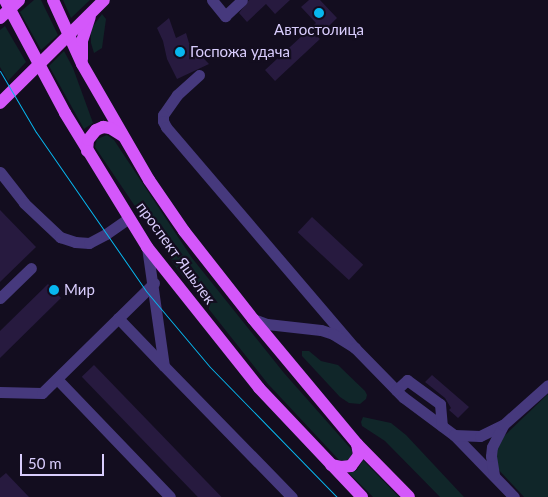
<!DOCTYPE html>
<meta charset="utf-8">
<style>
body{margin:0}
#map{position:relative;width:548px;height:497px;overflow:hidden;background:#130d1f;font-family:Lato,sans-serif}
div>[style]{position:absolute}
.green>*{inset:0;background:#102629}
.building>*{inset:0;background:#271a3f;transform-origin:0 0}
.minor>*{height:11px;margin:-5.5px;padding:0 5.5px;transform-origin:5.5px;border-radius:5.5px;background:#46397d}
.major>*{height:12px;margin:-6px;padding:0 6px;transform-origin:6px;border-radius:6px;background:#d457fa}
.tram>*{height:1px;margin:-0.5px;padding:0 0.5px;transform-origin:0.5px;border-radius:0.5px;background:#07b7ef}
.dots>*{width:14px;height:14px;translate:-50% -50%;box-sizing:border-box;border:2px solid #130d1f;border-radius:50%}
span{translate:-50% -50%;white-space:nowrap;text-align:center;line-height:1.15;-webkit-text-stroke:4.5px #130d1f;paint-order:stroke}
.poi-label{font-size:15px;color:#d9cdfd}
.left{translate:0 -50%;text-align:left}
.street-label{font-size:15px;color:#d9cdfd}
.scale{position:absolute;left:20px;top:454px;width:84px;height:22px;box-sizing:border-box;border:2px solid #d9cdfd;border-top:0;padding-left:6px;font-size:15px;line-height:18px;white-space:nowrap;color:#d9cdfd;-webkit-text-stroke:4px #130d1f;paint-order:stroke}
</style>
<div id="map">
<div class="green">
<div style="clip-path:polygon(34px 0,41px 0,58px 35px,41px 50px,20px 12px)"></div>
<div style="clip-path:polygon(63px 0,90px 0,71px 18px)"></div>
<div style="clip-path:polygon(102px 14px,106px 19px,102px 48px,94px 53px,91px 43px,91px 29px)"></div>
<div style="clip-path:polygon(5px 26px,26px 62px,8px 81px,0 67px,0 30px)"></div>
<div style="clip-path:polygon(64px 51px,73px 68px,93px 123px,84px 129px,49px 66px)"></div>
<div style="clip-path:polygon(107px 135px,114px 140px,192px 258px,284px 373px,352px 450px,352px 454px,349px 461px,339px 460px,268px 384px,178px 270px,95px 147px,97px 139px)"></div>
<div style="clip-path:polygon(302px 351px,309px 351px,321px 361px,338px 365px,365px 391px,367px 395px,366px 399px,360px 404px,349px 403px,340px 397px,302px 356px)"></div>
<div style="clip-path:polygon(548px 394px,548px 497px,524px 497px,497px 468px,495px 453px,501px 439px)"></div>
<div style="clip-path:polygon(363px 417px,391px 423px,406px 435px,464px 497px,440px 497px,385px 441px,362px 426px,361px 422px)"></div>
<div style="clip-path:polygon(363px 460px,399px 497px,373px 497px,349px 473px,357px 470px)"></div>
</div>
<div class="building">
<div style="clip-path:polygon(249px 0,290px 0,275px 14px,266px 4px,247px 22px,239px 13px)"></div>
<div style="clip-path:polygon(309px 0,320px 0,337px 18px,318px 37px,320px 39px,275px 81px,265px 70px,316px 23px,301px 7px)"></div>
<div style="clip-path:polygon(169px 18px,176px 38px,186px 33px,189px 43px,209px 64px,177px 79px,167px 59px,163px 41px,157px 28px)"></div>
<div style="clip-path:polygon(0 210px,36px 247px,0 282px)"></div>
<div style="left:312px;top:217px;width:70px;height:21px;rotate:43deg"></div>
<div style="clip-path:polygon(48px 284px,61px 298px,0 358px,0 331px)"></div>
<div style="left:94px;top:365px;width:184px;height:17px;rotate:46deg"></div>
<div style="clip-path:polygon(432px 375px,469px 407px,458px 418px,449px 410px,451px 408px,445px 398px,425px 382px)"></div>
<div style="clip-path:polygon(6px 473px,29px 497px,0 497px,0 478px)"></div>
</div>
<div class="minor">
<div style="left:212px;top:0;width:21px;rotate:51deg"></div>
<div style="left:225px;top:16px;width:23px;rotate:-43deg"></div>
<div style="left:199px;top:75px;width:30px;rotate:138deg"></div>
<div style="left:177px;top:95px;width:24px;rotate:125deg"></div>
<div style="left:163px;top:115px;width:6px;rotate:90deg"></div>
<div style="left:163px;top:121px;width:7px;rotate:63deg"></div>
<div style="left:166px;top:127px;width:291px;rotate:49.5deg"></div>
<div style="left:0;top:172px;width:39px;rotate:52deg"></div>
<div style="left:24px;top:203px;width:50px;rotate:43.4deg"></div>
<div style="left:60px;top:237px;width:16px;rotate:18deg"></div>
<div style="left:75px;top:242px;width:14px;rotate:4deg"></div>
<div style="left:89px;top:243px;width:19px;rotate:-28deg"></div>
<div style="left:106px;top:234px;width:28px;rotate:-35deg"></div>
<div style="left:147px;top:247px;width:120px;rotate:81.9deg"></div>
<div style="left:164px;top:366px;width:183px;rotate:45.7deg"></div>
<div style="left:0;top:298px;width:43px;rotate:-44.1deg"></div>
<div style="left:118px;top:318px;width:66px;rotate:46.2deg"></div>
<div style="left:253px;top:319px;width:15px;rotate:20deg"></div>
<div style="left:267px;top:324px;width:54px;rotate:6.3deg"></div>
<div style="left:321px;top:330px;width:13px;rotate:18deg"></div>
<div style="left:333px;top:334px;width:26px;rotate:32deg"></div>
<div style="left:355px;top:348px;width:69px;rotate:45.6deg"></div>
<div style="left:403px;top:397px;width:64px;rotate:36.7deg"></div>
<div style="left:454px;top:435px;width:86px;rotate:45.9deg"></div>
<div style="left:57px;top:379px;width:163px;rotate:46.2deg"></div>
<div style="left:396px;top:390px;width:15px;rotate:-42deg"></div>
<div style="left:407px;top:380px;width:41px;rotate:36deg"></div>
<div style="left:440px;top:404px;width:22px;rotate:85deg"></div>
<div style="left:0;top:392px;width:42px;rotate:1.4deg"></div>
<div style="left:42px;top:393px;width:157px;rotate:-44.5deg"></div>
<div style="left:454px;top:435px;width:26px;rotate:2deg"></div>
<div style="left:480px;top:436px;width:25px;rotate:-26deg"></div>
<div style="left:494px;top:475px;width:19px;rotate:-99deg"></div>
<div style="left:491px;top:456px;width:9px;rotate:-84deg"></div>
<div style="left:492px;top:447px;width:25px;rotate:-63deg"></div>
<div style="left:503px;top:425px;width:60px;rotate:-41.6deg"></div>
</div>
<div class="major">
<div style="left:5px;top:0;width:128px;rotate:62deg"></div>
<div style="left:65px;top:113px;width:157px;rotate:58.5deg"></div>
<div style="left:147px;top:247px;width:180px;rotate:51.5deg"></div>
<div style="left:259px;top:388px;width:150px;rotate:46.6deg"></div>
<div style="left:53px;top:0;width:70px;rotate:65.6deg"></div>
<div style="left:82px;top:64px;width:134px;rotate:60deg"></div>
<div style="left:149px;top:180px;width:62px;rotate:55.5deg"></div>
<div style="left:184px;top:231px;width:112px;rotate:51.9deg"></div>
<div style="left:253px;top:319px;width:163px;rotate:50.2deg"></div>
<div style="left:357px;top:444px;width:74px;rotate:45.5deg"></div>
<div style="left:0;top:18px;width:26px;rotate:-43deg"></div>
<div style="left:82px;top:59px;width:18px;rotate:-90deg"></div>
<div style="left:82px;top:41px;width:25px;rotate:-72deg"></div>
<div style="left:0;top:103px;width:146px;rotate:-44.7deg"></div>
<div style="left:87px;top:151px;width:11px;rotate:-85deg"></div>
<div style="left:88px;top:140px;width:13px;rotate:-51deg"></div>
<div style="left:96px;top:130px;width:8px;rotate:-23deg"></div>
<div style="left:103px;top:127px;width:7px;rotate:8deg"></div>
<div style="left:110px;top:128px;width:15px;rotate:32deg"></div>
<div style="left:331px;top:465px;width:10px;rotate:11deg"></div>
<div style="left:341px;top:467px;width:10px;rotate:-6deg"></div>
<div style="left:351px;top:466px;width:14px;rotate:-54deg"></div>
<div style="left:359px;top:455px;width:11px;rotate:-100deg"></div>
</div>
<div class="tram">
<div style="left:0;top:71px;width:71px;rotate:59.5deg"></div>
<div style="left:36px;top:132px;width:193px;rotate:55.3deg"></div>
<div style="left:146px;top:291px;width:99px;rotate:49.9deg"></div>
<div style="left:210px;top:367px;width:182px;rotate:45.7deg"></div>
</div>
<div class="dots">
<div style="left:319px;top:13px;background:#07b7ef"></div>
<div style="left:180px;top:52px;background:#07b7ef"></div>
<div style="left:54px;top:290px;background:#07b7ef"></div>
</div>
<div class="poi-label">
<span style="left:319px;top:30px">Автостолица</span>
<span class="left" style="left:190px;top:52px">Госпожа удача</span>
<span class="left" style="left:64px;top:290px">Мир</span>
</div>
<div class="street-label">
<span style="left:176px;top:253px;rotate:54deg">проспект Яшьлек</span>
</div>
<div class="scale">50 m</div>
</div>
